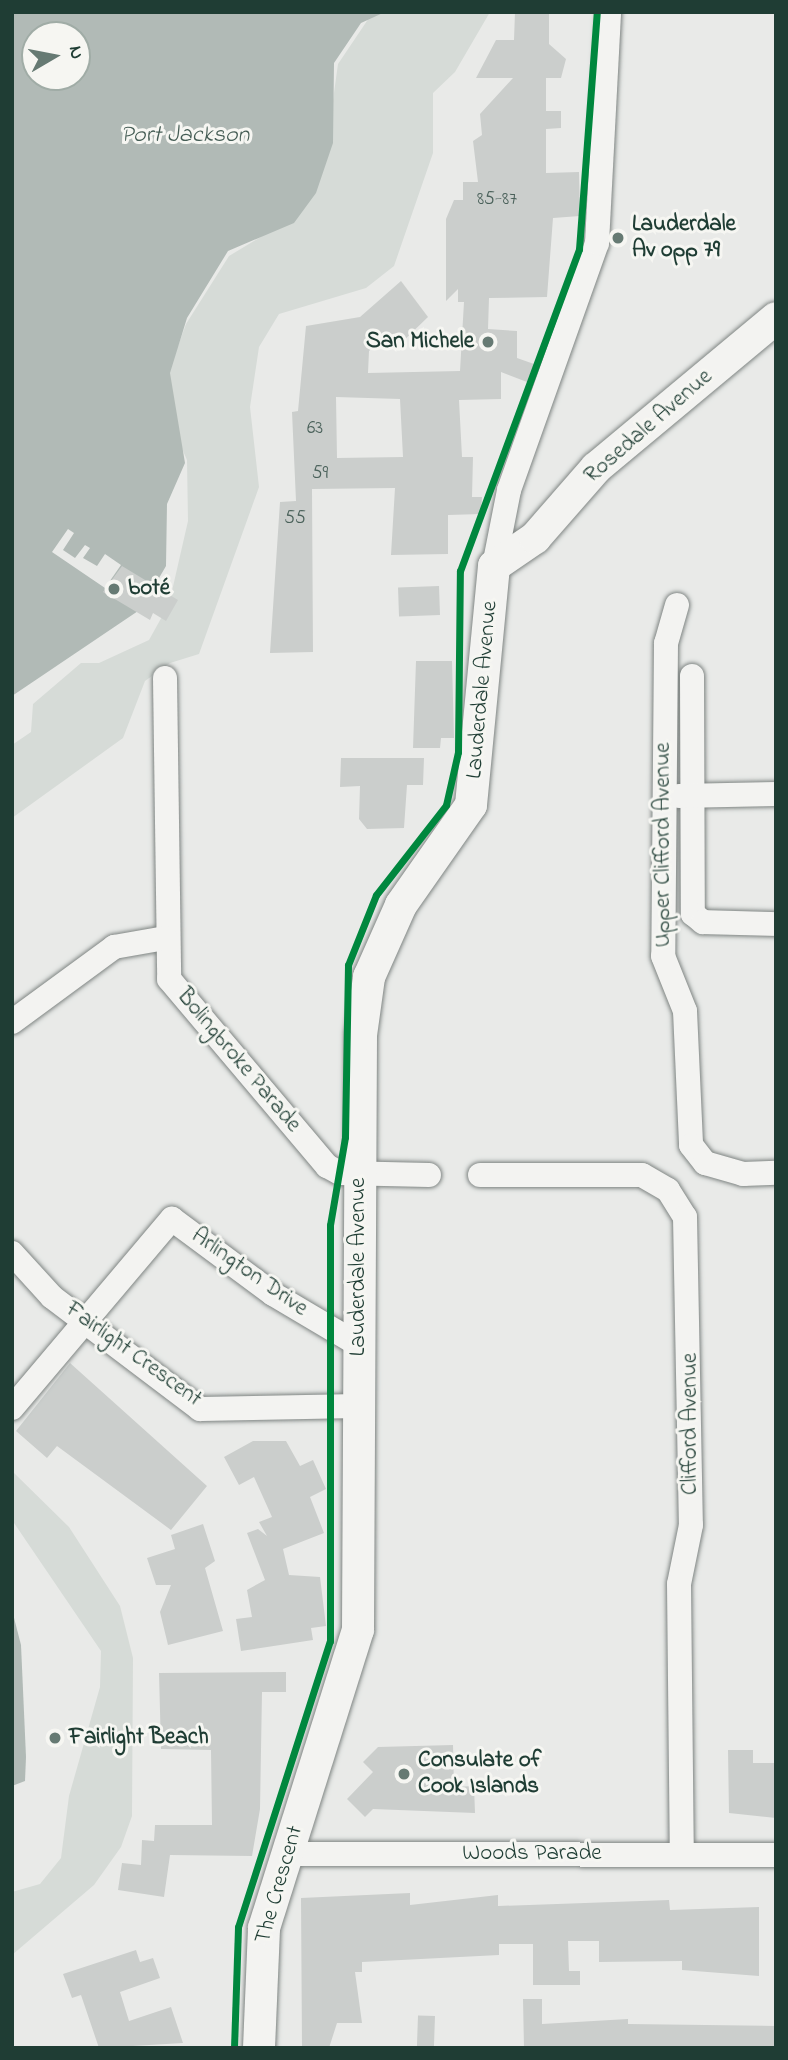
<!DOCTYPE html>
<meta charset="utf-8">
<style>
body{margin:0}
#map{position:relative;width:788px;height:2060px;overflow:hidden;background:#e9eae8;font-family:"Indie Flower",sans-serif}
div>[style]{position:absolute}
.green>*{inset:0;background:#d6dbd7}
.water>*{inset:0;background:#b1bab6}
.pier>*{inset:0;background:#e9eae8}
.building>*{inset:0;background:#cbcecc;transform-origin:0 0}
.roads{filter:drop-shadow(0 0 2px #7f8583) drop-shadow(0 0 2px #7f8583)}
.minor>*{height:24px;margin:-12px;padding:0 12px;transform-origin:12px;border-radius:12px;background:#f3f3f1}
.major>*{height:32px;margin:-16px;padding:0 16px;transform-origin:16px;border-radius:16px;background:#f3f3f1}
.cycleway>*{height:7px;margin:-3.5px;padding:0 3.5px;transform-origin:3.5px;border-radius:3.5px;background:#00873e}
.dots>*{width:19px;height:19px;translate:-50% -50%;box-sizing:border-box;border:4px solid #f6f6f2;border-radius:50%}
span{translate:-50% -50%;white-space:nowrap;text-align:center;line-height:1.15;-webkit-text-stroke:6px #f6f6f2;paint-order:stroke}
.number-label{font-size:19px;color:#4a615a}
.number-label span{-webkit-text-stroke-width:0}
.poi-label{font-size:23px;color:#1f3d34;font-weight:700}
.left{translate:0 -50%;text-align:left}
.right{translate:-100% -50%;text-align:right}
.street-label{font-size:23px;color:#1f3d34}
.water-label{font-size:24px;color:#445c54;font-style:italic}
.frame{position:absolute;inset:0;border:14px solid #1f3d34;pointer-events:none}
.north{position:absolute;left:21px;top:21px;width:70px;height:70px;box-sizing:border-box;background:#f6f6f2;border:2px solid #a0aca6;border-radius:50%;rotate:80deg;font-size:19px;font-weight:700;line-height:28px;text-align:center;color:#1f3d34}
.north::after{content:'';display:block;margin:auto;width:24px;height:32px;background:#667a73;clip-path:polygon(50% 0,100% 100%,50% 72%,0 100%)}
</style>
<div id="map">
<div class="green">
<div style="clip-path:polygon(373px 12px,490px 12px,455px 72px,433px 93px,433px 153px,394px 266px,366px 288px,279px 314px,259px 347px,250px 407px,259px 487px,199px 654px,170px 663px,145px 681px,123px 738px,12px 818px,12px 745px,31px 732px,33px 704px,81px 663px,99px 663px,149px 640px,169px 604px,188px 521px,187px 460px,169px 419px,164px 384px,186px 324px,229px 256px,299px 214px,324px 165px,338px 64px)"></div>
<div style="clip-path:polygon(12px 1471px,69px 1527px,120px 1606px,133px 1658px,132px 1816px,121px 1847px,94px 1885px,12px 1955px,12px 1892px,40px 1884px,61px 1858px,69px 1796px,100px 1687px,101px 1651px,12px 1520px)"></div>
</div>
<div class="water">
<div style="clip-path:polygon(evenodd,12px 12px,385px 12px,361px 23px,334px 63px,333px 143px,316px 193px,294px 223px,228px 251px,187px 318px,170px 373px,185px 463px,167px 504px,166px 566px,141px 609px,12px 696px,12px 12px,35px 35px,77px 35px,77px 77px,35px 77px,35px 35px)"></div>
<div style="clip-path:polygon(12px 1610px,21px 1645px,26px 1757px,25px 1781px,12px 1786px)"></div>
</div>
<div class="pier">
<div style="clip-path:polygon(68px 529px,74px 533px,63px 550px,75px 558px,85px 545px,90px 548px,83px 558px,97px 566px,105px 554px,121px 565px,105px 588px,52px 552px)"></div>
</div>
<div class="building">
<div style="clip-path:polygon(evenodd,515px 12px,549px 12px,549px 44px,566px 59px,561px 78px,546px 78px,546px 111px,561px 111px,561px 128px,546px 129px,546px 173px,579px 172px,580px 216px,553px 218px,547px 297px,489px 298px,488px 329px,517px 331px,517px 358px,534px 364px,527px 382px,501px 372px,501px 399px,459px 400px,462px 457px,473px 457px,472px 497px,482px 497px,481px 514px,448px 515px,448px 554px,391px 555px,395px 488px,312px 489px,313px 652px,270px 653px,280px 502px,296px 501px,292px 412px,298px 411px,306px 326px,360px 317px,401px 281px,428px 317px,398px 346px,388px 334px,369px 351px,368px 373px,460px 371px,464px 302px,458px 302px,458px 289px,446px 301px,446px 219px,454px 200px,463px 200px,463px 182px,478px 182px,473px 141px,482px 135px,480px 114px,513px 78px,476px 78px,496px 40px,514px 40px,515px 12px,336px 397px,400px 399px,403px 457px,337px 458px,336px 397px)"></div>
<div style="clip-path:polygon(122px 566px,178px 600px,166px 621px,153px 613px,150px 620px,103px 592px)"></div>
<div style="left:439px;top:586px;width:29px;height:41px;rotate:88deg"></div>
<div style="clip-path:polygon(416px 661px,452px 661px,454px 738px,441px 738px,440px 748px,413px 748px)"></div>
<div style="clip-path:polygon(341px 758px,424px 758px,423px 785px,407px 785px,404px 828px,367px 829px,359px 819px,360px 786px,340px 787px)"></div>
<div style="clip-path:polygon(70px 1363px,207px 1486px,171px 1530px,57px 1446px,47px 1458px,16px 1431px)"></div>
<div style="clip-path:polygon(253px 1441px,286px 1441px,300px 1466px,313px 1460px,326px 1489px,310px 1497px,324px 1533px,283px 1549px,289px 1575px,320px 1577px,326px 1626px,311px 1628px,313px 1640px,241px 1651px,236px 1619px,252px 1617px,247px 1590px,265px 1580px,247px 1533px,258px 1529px,267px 1536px,259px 1522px,272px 1517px,254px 1477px,239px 1485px,224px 1457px)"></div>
<div style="clip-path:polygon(203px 1524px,215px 1561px,205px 1568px,223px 1631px,168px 1645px,160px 1612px,171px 1585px,156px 1585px,147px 1558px,175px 1549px,171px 1535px)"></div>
<div style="clip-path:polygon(286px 1672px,286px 1692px,262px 1692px,260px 1809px,252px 1856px,170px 1855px,164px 1897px,118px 1890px,122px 1863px,141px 1865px,142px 1840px,154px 1841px,155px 1825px,212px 1825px,211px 1750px,161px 1749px,159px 1673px)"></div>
<div style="clip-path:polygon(453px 1745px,454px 1787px,474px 1786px,475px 1813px,373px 1809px,365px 1817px,347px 1799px,373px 1772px,363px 1762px,378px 1747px)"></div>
<div style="clip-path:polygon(728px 1750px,753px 1750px,753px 1763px,776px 1763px,776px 1818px,729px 1813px)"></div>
<div style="clip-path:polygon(410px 1893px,410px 1905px,498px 1895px,498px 1906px,669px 1900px,670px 1910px,759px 1907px,759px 1976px,682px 1970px,682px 1961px,599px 1962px,599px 1941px,568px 1941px,569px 1971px,580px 1971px,580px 1985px,533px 1985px,533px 1944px,499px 1944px,499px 1955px,362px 1962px,362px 1972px,355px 1972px,362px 2023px,337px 2023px,329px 2048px,302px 2048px,301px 1898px)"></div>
<div style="clip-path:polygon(136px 1950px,140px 1962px,153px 1958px,160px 1978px,120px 1992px,129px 2021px,171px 2007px,183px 2043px,99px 2048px,81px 1995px,72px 1998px,63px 1974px)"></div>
<div style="clip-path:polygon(523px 1999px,542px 1999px,542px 2024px,628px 2019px,628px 2024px,776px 2026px,776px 2048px,524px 2048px)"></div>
<div style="left:435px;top:2016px;width:32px;height:17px;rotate:92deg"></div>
</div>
<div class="roads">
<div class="minor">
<div style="left:494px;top:566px;width:77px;rotate:-78.8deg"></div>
<div style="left:509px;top:490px;width:262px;rotate:-70.4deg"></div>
<div style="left:597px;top:243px;width:231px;rotate:-87deg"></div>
<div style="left:677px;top:605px;width:40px;rotate:106deg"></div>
<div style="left:666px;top:643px;width:313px;rotate:90.5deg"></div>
<div style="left:663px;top:956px;width:59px;rotate:68.2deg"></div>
<div style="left:685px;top:1011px;width:134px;rotate:87.4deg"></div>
<div style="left:691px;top:1145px;width:23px;rotate:52deg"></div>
<div style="left:705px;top:1163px;width:40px;rotate:16deg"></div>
<div style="left:743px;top:1174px;width:33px;rotate:-2deg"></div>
<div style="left:692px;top:676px;width:238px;rotate:89.8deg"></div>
<div style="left:693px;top:914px;width:13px;rotate:39deg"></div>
<div style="left:703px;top:922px;width:73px;rotate:1.6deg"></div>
<div style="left:165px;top:678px;width:301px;rotate:89.2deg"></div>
<div style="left:169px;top:979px;width:245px;rotate:49.8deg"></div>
<div style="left:327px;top:1166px;width:15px;rotate:28deg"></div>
<div style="left:340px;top:1173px;width:89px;rotate:1.3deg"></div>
<div style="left:679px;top:796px;width:97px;rotate:-1.2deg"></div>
<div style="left:12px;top:1022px;width:127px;rotate:-36.3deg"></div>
<div style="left:114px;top:947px;width:52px;rotate:-10deg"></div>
<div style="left:480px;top:1175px;width:162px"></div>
<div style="left:642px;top:1175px;width:30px;rotate:30deg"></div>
<div style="left:668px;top:1190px;width:32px;rotate:58deg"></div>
<div style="left:685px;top:1217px;width:308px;rotate:88.9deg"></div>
<div style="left:691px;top:1525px;width:60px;rotate:101.5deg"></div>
<div style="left:679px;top:1584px;width:270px;rotate:89.4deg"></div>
<div style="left:12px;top:1253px;width:59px;rotate:47.7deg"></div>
<div style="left:52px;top:1297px;width:186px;rotate:37.1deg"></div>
<div style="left:200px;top:1409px;width:159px;rotate:-1.1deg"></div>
<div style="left:12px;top:1408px;width:248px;rotate:-49.8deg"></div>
<div style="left:172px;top:1219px;width:126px;rotate:36.6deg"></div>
<div style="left:273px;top:1294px;width:100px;rotate:30.7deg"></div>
<div style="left:287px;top:1854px;width:489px;rotate:0.1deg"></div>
</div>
<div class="major">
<div style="left:259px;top:2048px;width:120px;rotate:-87.6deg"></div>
<div style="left:264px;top:1928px;width:312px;rotate:-72.5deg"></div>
<div style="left:358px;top:1630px;width:595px;rotate:-89.71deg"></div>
<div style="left:361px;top:1035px;width:59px;rotate:-82.1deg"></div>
<div style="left:369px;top:977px;width:79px;rotate:-66deg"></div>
<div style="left:401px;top:905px;width:122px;rotate:-55deg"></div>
<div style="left:471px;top:805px;width:240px;rotate:-84.5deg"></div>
<div style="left:494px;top:566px;width:50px;rotate:-34.3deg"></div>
<div style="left:535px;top:538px;width:93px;rotate:-48.9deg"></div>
<div style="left:596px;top:468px;width:234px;rotate:-39.8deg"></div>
</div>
</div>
<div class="cycleway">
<div style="left:234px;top:2048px;width:121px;rotate:-88.1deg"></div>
<div style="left:238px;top:1927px;width:300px;rotate:-72.2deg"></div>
<div style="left:330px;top:1641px;width:416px;rotate:-90deg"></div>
<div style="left:330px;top:1225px;width:89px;rotate:-80.3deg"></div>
<div style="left:345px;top:1137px;width:172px;rotate:-89deg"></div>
<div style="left:348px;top:965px;width:75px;rotate:-68.2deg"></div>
<div style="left:376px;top:895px;width:114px;rotate:-52.1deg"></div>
<div style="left:446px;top:805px;width:54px;rotate:-77.2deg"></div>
<div style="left:458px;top:752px;width:181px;rotate:-89.4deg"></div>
<div style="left:460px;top:571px;width:343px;rotate:-69.7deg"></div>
<div style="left:579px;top:249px;width:238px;rotate:-85.7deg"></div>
</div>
<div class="dots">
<div style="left:618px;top:238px;background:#667a73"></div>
<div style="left:488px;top:342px;background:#667a73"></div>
<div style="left:114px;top:589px;background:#667a73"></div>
<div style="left:55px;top:1738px;background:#667a73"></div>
<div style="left:404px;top:1774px;background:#667a73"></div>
</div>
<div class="number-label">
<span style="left:497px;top:200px">85-87</span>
<span style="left:315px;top:429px">63</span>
<span style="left:320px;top:474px">59</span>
<span style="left:295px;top:519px">55</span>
</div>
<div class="poi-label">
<span class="left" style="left:632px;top:238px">Lauderdale<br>Av opp 79</span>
<span class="right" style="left:474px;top:342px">San Michele</span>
<span class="left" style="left:128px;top:589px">boté</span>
<span class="left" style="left:69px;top:1738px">Fairlight Beach</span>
<span class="left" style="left:418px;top:1774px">Consulate of<br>Cook Islands</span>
</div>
<div class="street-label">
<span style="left:649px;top:427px;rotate:-41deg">Rosedale Avenue</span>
<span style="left:483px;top:690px;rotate:-85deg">Lauderdale Avenue</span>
<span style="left:664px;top:845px;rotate:-90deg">Upper Clifford Avenue</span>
<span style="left:238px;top:1061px;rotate:50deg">Bolingbroke Parade</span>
<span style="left:359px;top:1267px;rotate:-90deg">Lauderdale Avenue</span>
<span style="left:249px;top:1273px;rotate:35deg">Arlington Drive</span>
<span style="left:133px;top:1355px;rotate:36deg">Fairlight Crescent</span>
<span style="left:691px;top:1424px;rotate:-90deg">Clifford Avenue</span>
<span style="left:532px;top:1854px">Woods Parade</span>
<span style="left:280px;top:1885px;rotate:-74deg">The Crescent</span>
</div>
<div class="water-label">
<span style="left:185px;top:136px">Port Jackson</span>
</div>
<div class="frame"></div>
<div class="north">N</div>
</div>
